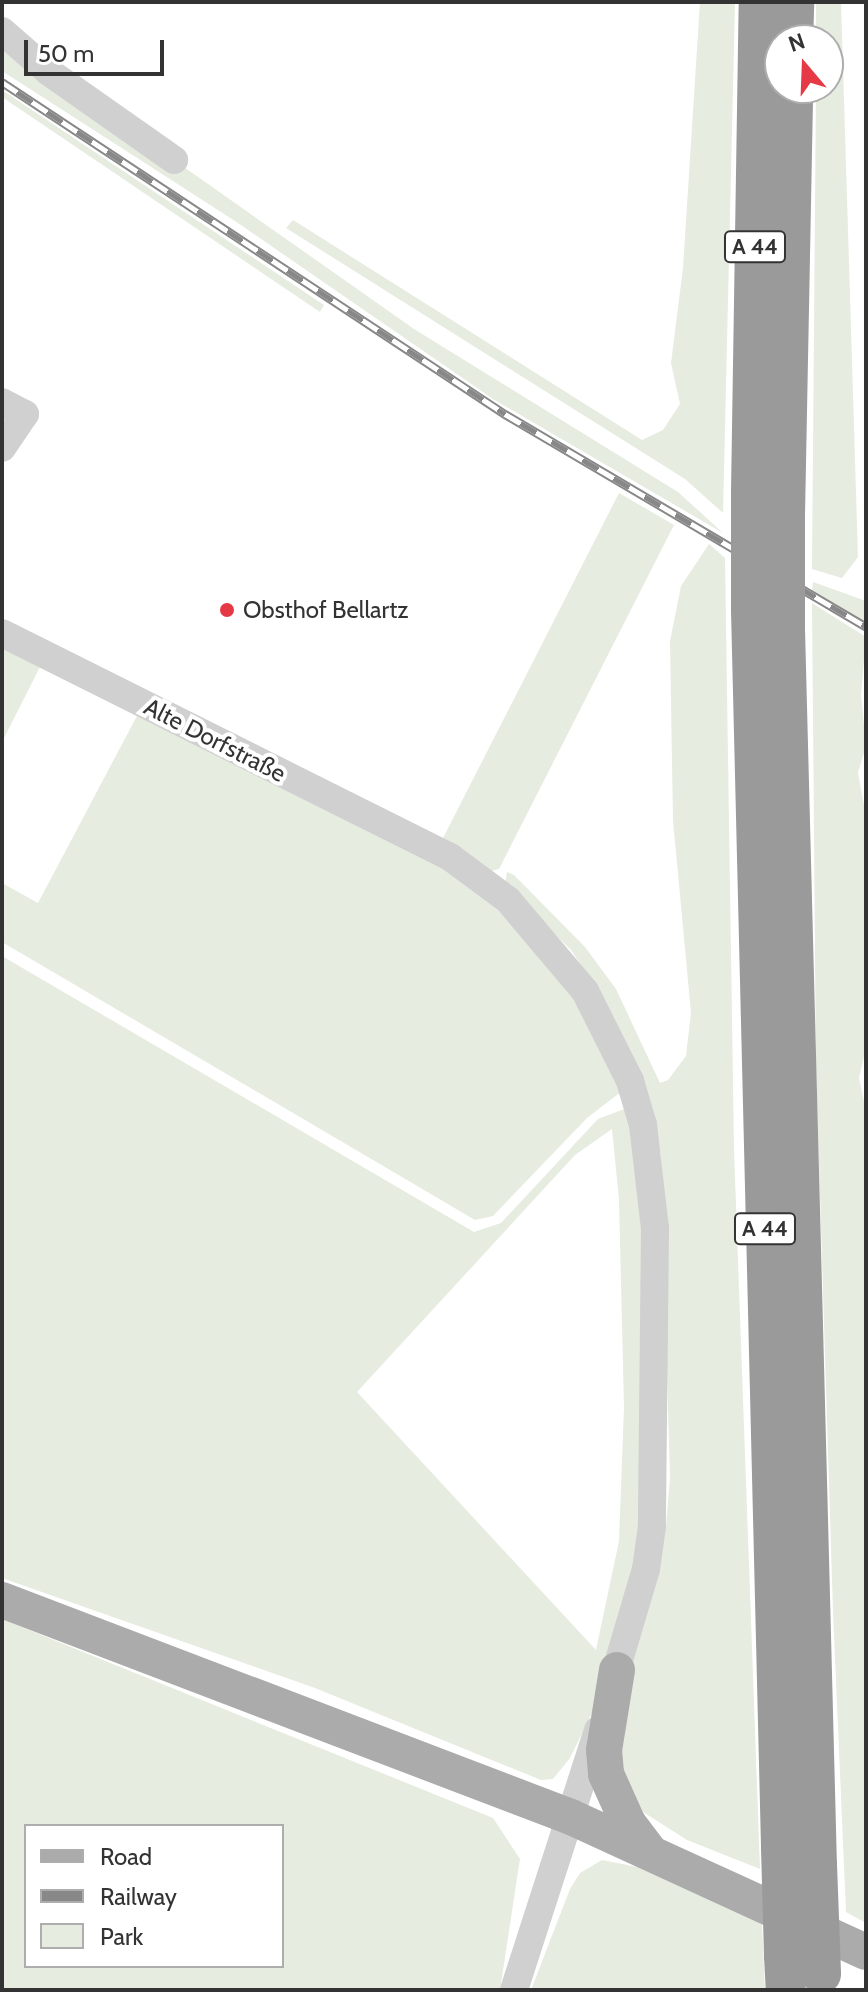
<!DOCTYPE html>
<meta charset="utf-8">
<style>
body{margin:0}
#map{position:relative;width:868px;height:1992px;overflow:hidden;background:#fff;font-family:Cabin,sans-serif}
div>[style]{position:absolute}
.green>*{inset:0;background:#e6ecdf}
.minor>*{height:28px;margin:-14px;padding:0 14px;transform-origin:14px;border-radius:14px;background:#d0d0d0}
.major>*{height:36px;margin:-18px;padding:0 18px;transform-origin:18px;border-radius:18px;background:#ababab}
.highway>*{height:40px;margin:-20px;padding:0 20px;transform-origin:20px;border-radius:20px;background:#9a9a9a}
.rail>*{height:9px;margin-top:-4.5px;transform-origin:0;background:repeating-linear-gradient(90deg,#fff 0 18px,#888 0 36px);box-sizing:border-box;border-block:2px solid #888}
.highway-bridge>*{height:40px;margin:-20px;padding:0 20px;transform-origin:20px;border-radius:20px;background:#9a9a9a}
.dots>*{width:22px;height:22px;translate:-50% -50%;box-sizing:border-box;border:4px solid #fff;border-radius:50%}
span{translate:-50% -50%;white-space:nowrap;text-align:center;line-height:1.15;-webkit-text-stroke:8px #fff;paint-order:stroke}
.shield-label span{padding:2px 6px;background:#fff;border:2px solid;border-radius:6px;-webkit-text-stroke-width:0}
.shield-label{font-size:22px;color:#333;font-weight:700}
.poi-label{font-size:24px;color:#333}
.left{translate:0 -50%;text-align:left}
.street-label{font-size:24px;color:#333}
.frame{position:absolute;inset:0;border:4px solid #333;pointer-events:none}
.legend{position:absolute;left:24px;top:1824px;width:260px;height:144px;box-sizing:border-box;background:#fff;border:2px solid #adadad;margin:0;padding:10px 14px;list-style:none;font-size:24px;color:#333}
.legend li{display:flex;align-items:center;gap:16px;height:40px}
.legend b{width:40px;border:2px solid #adadad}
.north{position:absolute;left:764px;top:24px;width:80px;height:80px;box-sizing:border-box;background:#fff;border:2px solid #adadad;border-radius:50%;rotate:341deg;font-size:22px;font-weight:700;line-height:32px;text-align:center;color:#333}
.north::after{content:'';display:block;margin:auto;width:28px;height:36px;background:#e63946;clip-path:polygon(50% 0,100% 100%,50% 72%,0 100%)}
.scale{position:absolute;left:24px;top:40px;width:140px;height:36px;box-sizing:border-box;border:4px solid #333;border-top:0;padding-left:10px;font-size:24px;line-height:28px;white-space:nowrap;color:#333;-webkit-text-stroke:6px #fff;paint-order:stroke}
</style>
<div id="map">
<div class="green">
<div style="clip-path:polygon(700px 2px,735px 2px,723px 513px,685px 479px,286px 228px,293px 220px,642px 440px,663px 430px,680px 404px,671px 363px,683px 268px)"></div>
<div style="clip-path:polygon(816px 2px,841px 2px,858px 557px,842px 578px,812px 569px,816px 88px,828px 88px,828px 40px,816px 40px)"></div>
<div style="clip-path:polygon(2px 39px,414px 329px,678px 492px,723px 533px,493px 399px,235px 221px,2px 71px)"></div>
<div style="clip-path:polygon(2px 90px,324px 305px,320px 312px,2px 97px)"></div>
<div style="clip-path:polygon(619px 493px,674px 525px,499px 869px,483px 873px,441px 842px)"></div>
<div style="clip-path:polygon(709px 544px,725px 558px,734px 1150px,760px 1869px,687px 1840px,640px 1810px,613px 1763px,628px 1678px,666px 1526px,670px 1478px,661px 1157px,652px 1111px,598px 990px,571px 950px,505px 885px,507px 872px,514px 875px,585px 947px,616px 989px,660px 1083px,668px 1080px,686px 1056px,691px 1013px,673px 820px,670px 641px,681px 586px)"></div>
<div style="clip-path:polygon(813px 582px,866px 601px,866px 623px,812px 592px)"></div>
<div style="clip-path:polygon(812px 603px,866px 637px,861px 695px,866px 746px,858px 773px,866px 816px,866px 1048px,859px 1078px,866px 1111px,866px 1923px,846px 1912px,833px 1611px,816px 1066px)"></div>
<div style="clip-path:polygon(2px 646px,41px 665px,2px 742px)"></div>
<div style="clip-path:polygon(138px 714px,439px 866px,512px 921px,585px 1012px,622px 1091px,587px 1118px,493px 1216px,475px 1220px,2px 942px,2px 883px,38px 903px)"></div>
<div style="clip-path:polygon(evenodd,2px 956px,474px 1232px,501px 1223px,598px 1119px,627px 1108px,643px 1218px,642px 1524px,635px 1575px,593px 1711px,570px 1758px,553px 1779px,541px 1780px,315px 1688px,2px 1578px,2px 956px,612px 1129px,619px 1200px,624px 1407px,619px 1541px,596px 1650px,357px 1392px,575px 1155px,612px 1129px)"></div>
<div style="clip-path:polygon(evenodd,2px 1619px,493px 1818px,520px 1859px,500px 1990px,2px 1990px,2px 1619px,26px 1826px,282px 1826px,282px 1966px,26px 1966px,26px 1826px)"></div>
<div style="clip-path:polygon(602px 1860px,637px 1867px,762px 1924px,765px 1990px,531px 1990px,570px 1889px,580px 1873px)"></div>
</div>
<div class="minor">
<div style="left:2px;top:31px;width:62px;rotate:41.1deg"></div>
<div style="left:49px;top:72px;width:153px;rotate:35.1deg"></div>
<div style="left:2px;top:402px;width:26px;rotate:28deg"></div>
<div style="left:25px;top:414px;width:41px;rotate:124.1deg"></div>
<div style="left:2px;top:633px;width:501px;rotate:26.57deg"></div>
<div style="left:450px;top:857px;width:72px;rotate:36.6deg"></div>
<div style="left:508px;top:900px;width:119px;rotate:49.8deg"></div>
<div style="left:585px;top:991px;width:101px;rotate:63.4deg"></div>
<div style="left:630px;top:1081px;width:46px;rotate:73.5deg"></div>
<div style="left:643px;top:1125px;width:104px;rotate:83.4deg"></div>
<div style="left:655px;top:1228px;width:298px;rotate:90.6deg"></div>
<div style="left:652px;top:1526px;width:43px;rotate:97.9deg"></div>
<div style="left:646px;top:1569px;width:123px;rotate:106.5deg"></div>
<div style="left:514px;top:1990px;width:273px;rotate:-72.1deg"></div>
</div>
<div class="major">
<div style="left:2px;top:1600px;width:609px;rotate:20.88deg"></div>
<div style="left:571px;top:1817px;width:324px;rotate:24.6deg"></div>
<div style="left:617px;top:1670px;width:81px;rotate:99.2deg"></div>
<div style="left:604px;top:1750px;width:24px;rotate:85deg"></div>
<div style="left:606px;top:1774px;width:54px;rotate:65.8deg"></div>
<div style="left:628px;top:1823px;width:35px;rotate:53deg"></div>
</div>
<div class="highway">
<div style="left:793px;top:40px;width:38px;rotate:-88deg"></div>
<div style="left:751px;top:492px;width:490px;rotate:-89.1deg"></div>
<div style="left:785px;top:516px;width:428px;rotate:-88.9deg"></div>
<div style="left:751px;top:610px;width:1238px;rotate:88.61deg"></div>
<div style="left:785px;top:629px;width:1235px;rotate:88.52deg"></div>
<div style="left:784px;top:1956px;width:34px;rotate:87deg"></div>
</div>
<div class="rail">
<div style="left:2px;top:82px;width:603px;rotate:33.43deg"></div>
<div style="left:505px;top:414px;width:419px;rotate:30.5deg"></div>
</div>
<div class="highway-bridge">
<div style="left:751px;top:492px;width:118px;rotate:90deg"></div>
<div style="left:785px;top:629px;width:113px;rotate:-90deg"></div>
<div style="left:781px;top:1848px;width:108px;rotate:88.4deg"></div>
<div style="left:817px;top:1864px;width:110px;rotate:87.9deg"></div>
</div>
<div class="dots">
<div style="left:227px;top:610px;background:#e63946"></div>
</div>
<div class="shield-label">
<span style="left:755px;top:247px">A 44</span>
<span style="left:765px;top:1229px">A 44</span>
</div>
<div class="poi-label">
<span class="left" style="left:243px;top:610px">Obsthof Bellartz</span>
</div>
<div class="street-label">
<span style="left:215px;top:740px;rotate:27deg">Alte Dorfstraße</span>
</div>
<div class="frame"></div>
<ul class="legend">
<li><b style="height:10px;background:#ababab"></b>Road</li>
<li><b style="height:10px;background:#888"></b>Railway</li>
<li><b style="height:22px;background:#e6ecdf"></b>Park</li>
</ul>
<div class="north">N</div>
<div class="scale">50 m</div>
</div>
